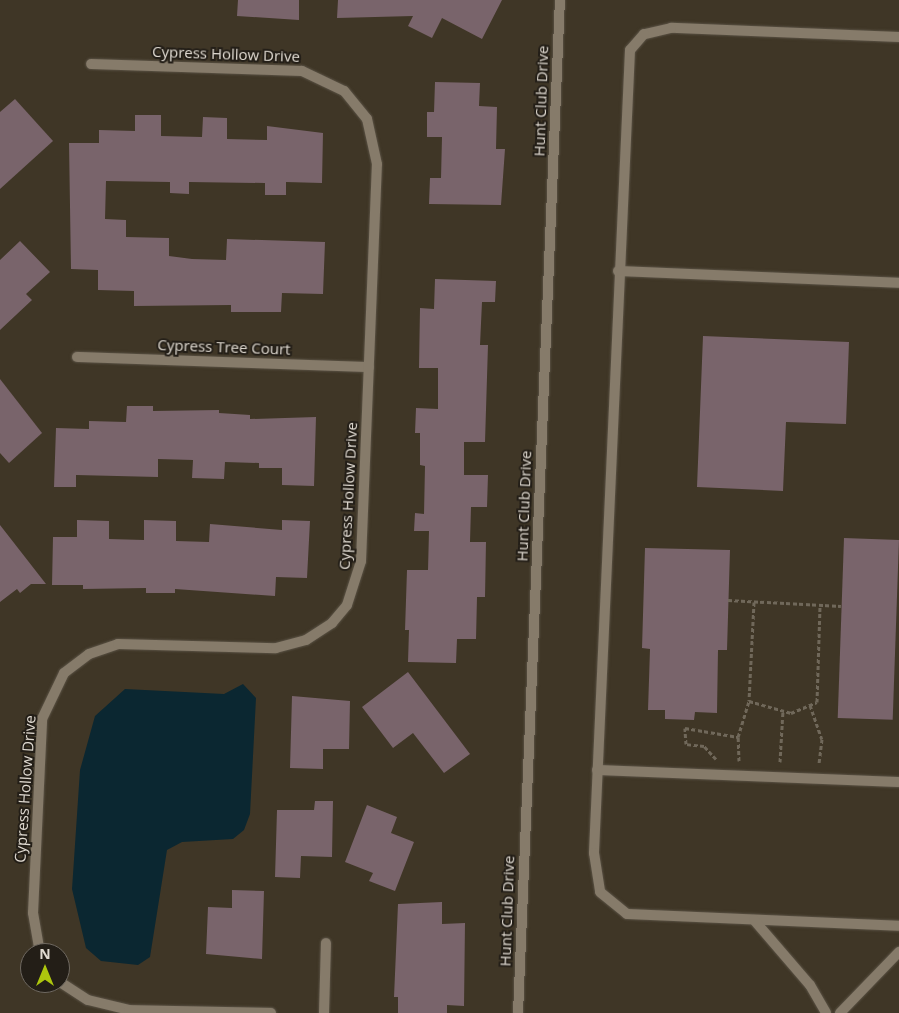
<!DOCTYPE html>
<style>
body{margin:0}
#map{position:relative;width:899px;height:1013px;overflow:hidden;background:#3f3626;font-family:"Open Sans",sans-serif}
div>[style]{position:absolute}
.water>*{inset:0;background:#0b2731}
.building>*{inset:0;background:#79646b;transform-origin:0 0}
.path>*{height:3px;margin-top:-1.5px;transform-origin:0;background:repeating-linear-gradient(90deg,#70685a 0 4px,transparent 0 6.5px)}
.roads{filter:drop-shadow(0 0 1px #5a5245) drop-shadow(0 0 1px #5a5245)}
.lane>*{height:10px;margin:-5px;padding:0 5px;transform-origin:5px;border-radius:5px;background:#867b6a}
.street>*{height:10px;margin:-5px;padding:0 5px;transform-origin:5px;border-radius:5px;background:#867b6a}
span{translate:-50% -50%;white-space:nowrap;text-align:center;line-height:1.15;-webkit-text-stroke:4px #231e17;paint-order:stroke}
.street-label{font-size:15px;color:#e0dad1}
.north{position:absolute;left:20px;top:943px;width:50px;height:50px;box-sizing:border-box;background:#231e17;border:1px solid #6f6961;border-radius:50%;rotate:0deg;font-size:14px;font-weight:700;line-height:20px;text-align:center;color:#e0dad1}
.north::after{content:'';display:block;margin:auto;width:18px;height:22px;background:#adc60d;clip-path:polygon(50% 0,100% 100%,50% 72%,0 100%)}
</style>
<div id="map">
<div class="water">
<div style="clip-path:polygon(243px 684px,256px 698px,250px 814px,244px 830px,233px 839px,182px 842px,167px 850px,150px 957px,138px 965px,101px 961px,86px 948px,72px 889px,80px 770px,95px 716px,125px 689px,224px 694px)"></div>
</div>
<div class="building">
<div style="clip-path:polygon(238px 0,299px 0,299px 20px,237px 16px)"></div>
<div style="clip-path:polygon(338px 0,502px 0,482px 39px,442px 18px,432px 38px,408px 26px,413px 16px,337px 18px)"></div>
<div style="clip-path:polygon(435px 82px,480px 83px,479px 106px,497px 107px,496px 149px,505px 149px,501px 205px,429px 204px,430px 178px,441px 178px,442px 137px,427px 137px,427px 112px,434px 112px)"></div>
<div style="clip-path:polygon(15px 99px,53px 141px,0 189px,0 112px)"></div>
<div style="clip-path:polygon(135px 115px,161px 115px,161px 136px,202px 137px,203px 117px,227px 118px,227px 139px,267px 140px,267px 126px,323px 133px,322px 183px,286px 182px,286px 195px,265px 195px,265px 183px,189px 182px,189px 194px,170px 193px,170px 182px,106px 181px,105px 219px,126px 220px,126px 237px,169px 238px,169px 256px,192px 259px,226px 260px,227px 239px,325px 242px,323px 294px,282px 293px,281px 312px,231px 312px,231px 305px,134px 306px,134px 291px,98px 290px,98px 270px,71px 269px,69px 143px,99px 143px,99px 130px,135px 131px)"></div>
<div style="clip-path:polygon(20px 241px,50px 272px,26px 294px,32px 300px,0 330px,0 260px)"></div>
<div style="clip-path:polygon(435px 279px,496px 281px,495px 302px,482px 302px,480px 345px,488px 345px,485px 442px,464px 442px,464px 475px,488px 475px,487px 507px,471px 507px,470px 542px,486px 542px,485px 597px,477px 597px,476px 639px,457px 639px,456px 663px,408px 662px,409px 630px,405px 630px,407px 570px,428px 570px,429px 531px,414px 531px,415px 513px,424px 514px,425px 466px,420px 465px,420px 433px,415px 433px,416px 408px,438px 409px,438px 368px,419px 368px,420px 308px,434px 309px)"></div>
<div style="clip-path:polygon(703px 336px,849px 342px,846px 424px,786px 422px,783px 491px,697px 487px)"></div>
<div style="clip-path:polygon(0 379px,42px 433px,9px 463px,0 453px)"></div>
<div style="clip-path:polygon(127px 406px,153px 406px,153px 411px,219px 410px,219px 413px,250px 415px,250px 419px,316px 417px,314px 486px,282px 485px,282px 468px,259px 468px,259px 463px,225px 462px,224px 479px,192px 478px,193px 460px,158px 459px,158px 477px,76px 475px,76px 487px,54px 487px,56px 428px,89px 429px,89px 421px,126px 422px)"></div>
<div style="clip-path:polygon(77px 520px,109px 521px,109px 539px,144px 540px,144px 520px,176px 521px,176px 541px,209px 542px,210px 524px,282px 530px,282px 520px,310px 521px,307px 578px,276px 577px,275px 596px,175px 589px,175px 593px,146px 593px,146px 588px,83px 589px,83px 585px,52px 585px,53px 537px,77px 537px)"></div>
<div style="clip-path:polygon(0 525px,46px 584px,31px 584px,20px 593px,17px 589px,0 602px)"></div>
<div style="left:844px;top:538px;width:55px;height:180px;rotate:2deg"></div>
<div style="clip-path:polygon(645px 548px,730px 550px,727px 650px,718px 650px,717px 713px,695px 712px,694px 720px,665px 719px,665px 710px,648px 710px,650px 649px,642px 648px)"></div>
<div style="clip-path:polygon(408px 672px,470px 754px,444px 773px,413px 733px,393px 748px,362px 707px)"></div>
<div style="clip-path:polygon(292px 696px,350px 701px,349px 749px,323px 749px,323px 769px,290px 768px)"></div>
<div style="clip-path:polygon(315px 801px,333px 801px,332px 857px,301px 856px,300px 878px,275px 877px,277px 810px,314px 810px)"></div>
<div style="clip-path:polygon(367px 805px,397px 817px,391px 833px,414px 842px,395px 891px,369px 881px,373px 873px,345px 862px)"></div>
<div style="clip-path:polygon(232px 890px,264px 891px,262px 959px,206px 954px,208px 907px,232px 908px)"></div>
<div style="clip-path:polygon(442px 902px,442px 924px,465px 923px,464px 1006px,447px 1005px,447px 1013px,398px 1013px,398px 997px,394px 997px,398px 904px)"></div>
</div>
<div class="path">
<div style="left:728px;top:600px;width:113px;rotate:3deg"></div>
<div style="left:754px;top:602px;width:99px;rotate:92.9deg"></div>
<div style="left:749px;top:701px;width:44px;rotate:15.9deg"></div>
<div style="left:791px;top:713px;width:28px;rotate:-23deg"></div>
<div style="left:817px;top:702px;width:97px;rotate:-88.2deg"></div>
<div style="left:810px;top:705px;width:36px;rotate:71deg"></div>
<div style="left:822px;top:739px;width:25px;rotate:97deg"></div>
<div style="left:716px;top:759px;width:18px;rotate:-133deg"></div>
<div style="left:704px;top:746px;width:18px;rotate:-174deg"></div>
<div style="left:686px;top:744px;width:16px;rotate:-94deg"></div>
<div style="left:685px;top:728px;width:54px;rotate:9.6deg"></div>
<div style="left:739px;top:761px;width:24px;rotate:-92deg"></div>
<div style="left:738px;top:737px;width:38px;rotate:-73deg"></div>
<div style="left:780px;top:762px;width:52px;rotate:-86.7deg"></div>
</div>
<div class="roads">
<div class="lane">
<div style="left:899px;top:37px;width:228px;rotate:-177.7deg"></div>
<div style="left:671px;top:28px;width:28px;rotate:167deg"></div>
<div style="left:644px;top:34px;width:21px;rotate:131deg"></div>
<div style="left:630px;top:50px;width:804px;rotate:92.57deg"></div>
<div style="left:594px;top:853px;width:39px;rotate:81deg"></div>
<div style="left:600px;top:892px;width:35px;rotate:39deg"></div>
<div style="left:627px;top:914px;width:272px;rotate:2.5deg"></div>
<div style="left:618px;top:271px;width:281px;rotate:2.4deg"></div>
<div style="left:597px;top:770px;width:302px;rotate:2.3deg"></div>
<div style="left:754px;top:920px;width:86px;rotate:49.3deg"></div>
<div style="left:810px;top:985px;width:32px;rotate:60deg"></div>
<div style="left:840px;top:1013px;width:85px;rotate:-46deg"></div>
</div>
<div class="street">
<div style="left:77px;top:357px;width:292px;rotate:2deg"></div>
<div style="left:40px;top:953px;width:41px;rotate:-99.9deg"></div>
<div style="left:33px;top:913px;width:194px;rotate:-87.3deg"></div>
<div style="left:42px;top:719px;width:51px;rotate:-64.4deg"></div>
<div style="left:64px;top:673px;width:31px;rotate:-37deg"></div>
<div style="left:89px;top:654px;width:31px;rotate:-19deg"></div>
<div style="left:118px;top:644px;width:158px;rotate:1.5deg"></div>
<div style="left:276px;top:648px;width:31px;rotate:-15deg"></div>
<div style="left:306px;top:640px;width:31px;rotate:-33deg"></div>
<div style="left:332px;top:623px;width:23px;rotate:-50deg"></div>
<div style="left:347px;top:605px;width:46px;rotate:-72.3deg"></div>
<div style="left:361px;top:561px;width:397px;rotate:-87.7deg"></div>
<div style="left:377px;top:164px;width:46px;rotate:-102.5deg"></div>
<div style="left:367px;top:119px;width:36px;rotate:-129deg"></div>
<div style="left:344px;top:91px;width:47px;rotate:-154.5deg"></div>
<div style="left:302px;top:71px;width:211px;rotate:-178.1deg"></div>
<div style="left:60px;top:982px;width:33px;rotate:33deg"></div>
<div style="left:88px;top:1000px;width:42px;rotate:13.7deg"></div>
<div style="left:129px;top:1010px;width:142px;rotate:1.2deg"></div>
<div style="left:324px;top:1013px;width:70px;rotate:-88.4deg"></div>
<div style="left:518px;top:1013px;width:1014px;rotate:-87.63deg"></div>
</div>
</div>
<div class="street-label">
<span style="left:226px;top:54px;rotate:2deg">Cypress Hollow Drive</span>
<span style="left:541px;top:101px;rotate:-88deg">Hunt Club Drive</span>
<span style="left:224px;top:347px;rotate:2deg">Cypress Tree Court</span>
<span style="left:348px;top:496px;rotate:-87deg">Cypress Hollow Drive</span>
<span style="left:524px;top:506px;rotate:-88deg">Hunt Club Drive</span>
<span style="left:25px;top:789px;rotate:-86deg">Cypress Hollow Drive</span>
<span style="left:507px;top:911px;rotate:-88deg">Hunt Club Drive</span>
</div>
<div class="north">N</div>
</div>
